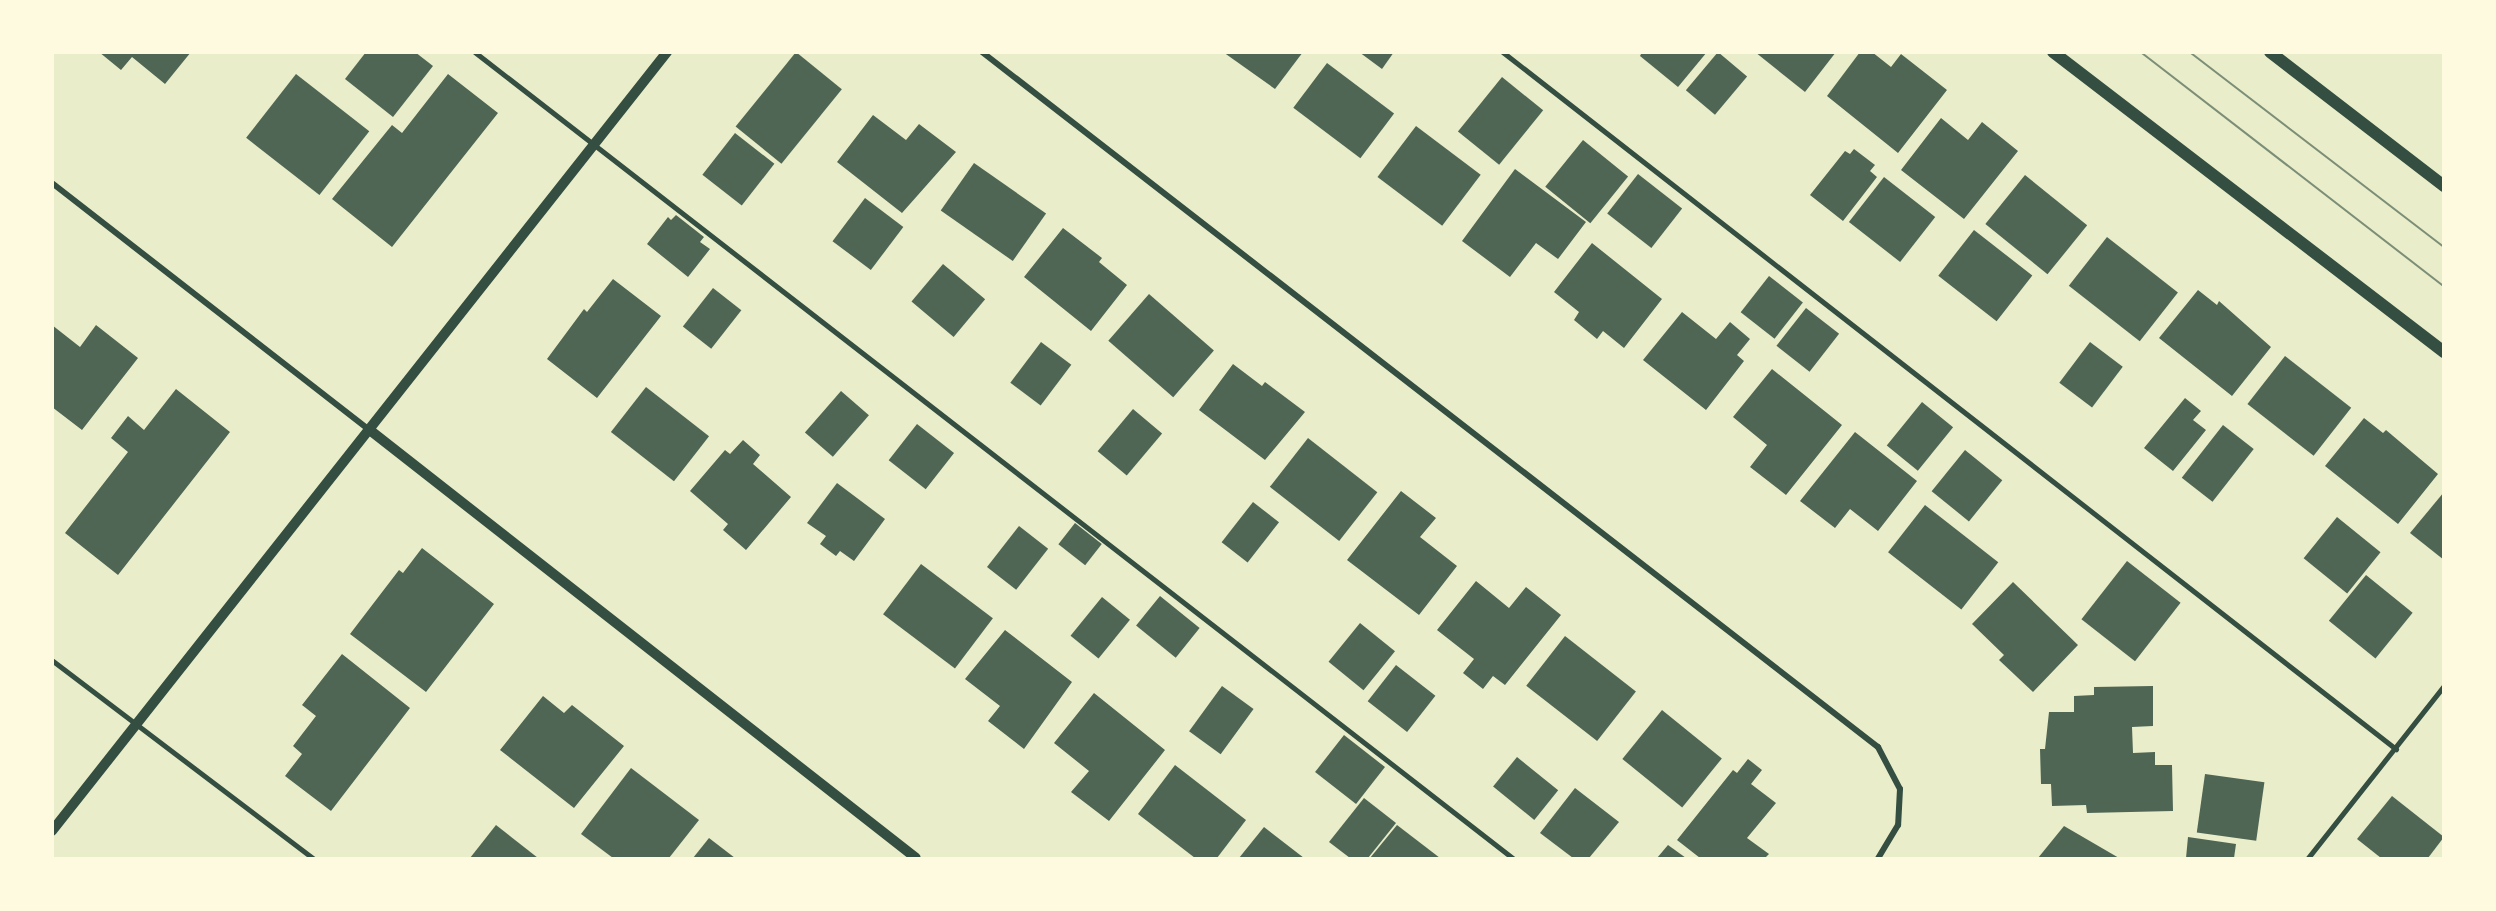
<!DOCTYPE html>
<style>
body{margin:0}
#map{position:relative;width:2496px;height:911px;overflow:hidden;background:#e9edc9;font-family:Georgia,serif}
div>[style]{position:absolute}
.building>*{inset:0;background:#4f6655;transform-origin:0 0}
.service>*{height:4.5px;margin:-2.25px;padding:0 2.25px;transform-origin:2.25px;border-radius:2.25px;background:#344e41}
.minor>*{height:6px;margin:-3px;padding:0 3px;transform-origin:3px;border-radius:3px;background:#344e41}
.tertiary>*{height:10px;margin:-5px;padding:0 5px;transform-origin:5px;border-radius:5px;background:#344e41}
.secondary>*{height:12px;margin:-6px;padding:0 6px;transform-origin:6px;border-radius:6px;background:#344e41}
.tram>*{height:1.5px;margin:-0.75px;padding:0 0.75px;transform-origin:0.75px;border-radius:0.75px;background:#7c8e77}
span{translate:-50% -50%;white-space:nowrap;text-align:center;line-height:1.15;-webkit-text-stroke:5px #fefae0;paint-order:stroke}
.frame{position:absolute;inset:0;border:54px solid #fefae0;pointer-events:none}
</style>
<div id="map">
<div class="building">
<div style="clip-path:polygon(99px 52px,191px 52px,165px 84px,132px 57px,121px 70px)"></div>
<div style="clip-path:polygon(366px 52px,415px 52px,433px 66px,393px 117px,345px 79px)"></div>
<div style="left:796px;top:52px;width:59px;height:96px;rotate:39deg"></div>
<div style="clip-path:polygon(1223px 52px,1303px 52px,1275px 89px)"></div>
<div style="clip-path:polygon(1359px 52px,1394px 52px,1382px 69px)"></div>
<div style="clip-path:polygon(1642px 52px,1707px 52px,1678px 87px,1640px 56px)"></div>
<div style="left:1718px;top:52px;width:38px;height:50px;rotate:40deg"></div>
<div style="clip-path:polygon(1755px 52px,1836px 52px,1805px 92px)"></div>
<div style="clip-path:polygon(1860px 52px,1872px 52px,1891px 67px,1901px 54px,1947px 90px,1898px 153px,1827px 96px)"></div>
<div style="left:1327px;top:63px;width:84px;height:56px;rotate:37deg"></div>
<div style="left:296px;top:74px;width:93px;height:81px;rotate:38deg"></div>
<div style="clip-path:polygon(448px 74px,498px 113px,392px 247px,332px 199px,392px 125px,402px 133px)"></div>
<div style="left:1502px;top:77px;width:53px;height:70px;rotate:39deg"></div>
<div style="clip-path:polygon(873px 115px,906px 140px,919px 124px,956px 152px,902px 213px,837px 162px)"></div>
<div style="clip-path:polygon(1941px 118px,1968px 140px,1982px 122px,2018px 151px,1964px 219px,1901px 170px)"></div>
<div style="left:1416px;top:126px;width:81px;height:64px;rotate:37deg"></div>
<div style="left:735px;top:133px;width:50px;height:53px;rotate:38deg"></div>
<div style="left:1583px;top:140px;width:58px;height:60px;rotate:39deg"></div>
<div style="clip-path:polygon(1854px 149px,1875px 165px,1870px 171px,1877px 177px,1843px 221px,1810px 195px,1845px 151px,1850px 154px)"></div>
<div style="left:974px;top:163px;width:88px;height:58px;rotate:35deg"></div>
<div style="clip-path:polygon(1515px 169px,1586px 222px,1558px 259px,1536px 243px,1510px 277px,1462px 241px)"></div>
<div style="left:1638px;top:174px;width:56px;height:50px;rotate:38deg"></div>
<div style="left:2025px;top:175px;width:80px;height:63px;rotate:39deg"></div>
<div style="left:1884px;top:177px;width:65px;height:57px;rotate:38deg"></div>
<div style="left:865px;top:198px;width:48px;height:54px;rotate:37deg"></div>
<div style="clip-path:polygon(676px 215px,704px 237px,700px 242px,710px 249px,688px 277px,647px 244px,668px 217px,671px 220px)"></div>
<div style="clip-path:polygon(1063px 228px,1102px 258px,1099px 262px,1127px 285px,1091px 331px,1024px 277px)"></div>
<div style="left:1974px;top:230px;width:74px;height:58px;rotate:38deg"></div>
<div style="left:2107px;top:237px;width:90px;height:62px;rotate:38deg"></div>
<div style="clip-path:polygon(1592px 243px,1662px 299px,1624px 348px,1603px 331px,1597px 339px,1574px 320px,1579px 312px,1554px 292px)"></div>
<div style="left:943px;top:264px;width:55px;height:49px;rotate:40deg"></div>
<div style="left:1769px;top:276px;width:43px;height:46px;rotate:38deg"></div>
<div style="clip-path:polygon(613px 279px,661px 316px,597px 398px,547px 359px,584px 309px,587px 312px)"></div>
<div style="left:713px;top:288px;width:36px;height:49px;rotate:38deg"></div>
<div style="clip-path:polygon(2198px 290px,2217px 305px,2219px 301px,2271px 347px,2232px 396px,2159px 338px)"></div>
<div style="left:1149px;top:294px;width:86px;height:62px;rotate:41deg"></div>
<div style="left:1806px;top:308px;width:42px;height:48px;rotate:38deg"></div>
<div style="clip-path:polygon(1682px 312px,1716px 339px,1730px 322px,1750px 339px,1737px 355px,1744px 361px,1706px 410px,1643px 360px)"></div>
<div style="clip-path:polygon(52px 325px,80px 347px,96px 325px,138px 358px,82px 430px,52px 407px)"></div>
<div style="left:1041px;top:342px;width:38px;height:51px;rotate:37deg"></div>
<div style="left:2090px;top:342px;width:41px;height:51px;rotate:37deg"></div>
<div style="left:2285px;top:356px;width:84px;height:61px;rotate:38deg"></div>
<div style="clip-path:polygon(1233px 364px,1262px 386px,1265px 382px,1305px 412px,1265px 460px,1199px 410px)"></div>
<div style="clip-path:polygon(1772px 369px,1842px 425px,1786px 495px,1750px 467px,1767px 445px,1733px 417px)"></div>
<div style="left:646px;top:387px;width:80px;height:57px;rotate:38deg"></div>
<div style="clip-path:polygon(176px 389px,230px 432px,118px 575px,65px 533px,128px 452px,111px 438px,128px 416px,144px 430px)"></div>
<div style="left:841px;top:391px;width:37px;height:55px;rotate:41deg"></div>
<div style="clip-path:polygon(2185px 398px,2201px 411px,2193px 420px,2206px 430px,2173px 471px,2144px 448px)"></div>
<div style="left:1922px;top:402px;width:40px;height:56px;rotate:39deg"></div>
<div style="left:1133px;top:409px;width:38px;height:55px;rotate:40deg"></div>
<div style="clip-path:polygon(2364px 418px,2383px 433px,2386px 430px,2438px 474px,2398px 524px,2325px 466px)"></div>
<div style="left:917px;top:424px;width:47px;height:46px;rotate:38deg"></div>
<div style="left:2223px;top:425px;width:39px;height:67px;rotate:38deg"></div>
<div style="clip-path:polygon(1855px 432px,1917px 481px,1878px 531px,1850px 509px,1835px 528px,1800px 501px)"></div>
<div style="left:1308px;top:438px;width:88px;height:62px;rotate:38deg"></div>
<div style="clip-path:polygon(743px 440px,760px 455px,753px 464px,791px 497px,746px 550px,723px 530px,728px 524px,690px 491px,725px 450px,730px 454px)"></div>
<div style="left:1965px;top:450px;width:48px;height:53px;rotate:39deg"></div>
<div style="clip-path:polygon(837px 483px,885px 519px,854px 561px,840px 551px,836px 556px,820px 544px,826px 536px,807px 523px)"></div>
<div style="clip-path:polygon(1401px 491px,1436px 518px,1420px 537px,1457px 566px,1419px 615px,1347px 560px)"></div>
<div style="clip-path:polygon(2444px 492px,2444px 560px,2410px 533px)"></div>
<div style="left:1253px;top:502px;width:33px;height:51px;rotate:38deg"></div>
<div style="left:1925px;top:505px;width:93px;height:60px;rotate:38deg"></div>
<div style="left:2337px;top:517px;width:56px;height:53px;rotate:39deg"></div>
<div style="left:1075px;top:523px;width:34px;height:27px;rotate:38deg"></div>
<div style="left:1019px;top:526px;width:37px;height:52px;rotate:38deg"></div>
<div style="clip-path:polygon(422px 548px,494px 604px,426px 692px,350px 634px,399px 570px,403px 573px)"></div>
<div style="left:2127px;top:561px;width:68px;height:74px;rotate:38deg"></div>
<div style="left:921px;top:564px;width:90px;height:63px;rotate:37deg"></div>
<div style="left:2366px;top:575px;width:60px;height:59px;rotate:39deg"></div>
<div style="clip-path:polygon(1476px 581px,1509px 608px,1526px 587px,1561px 615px,1505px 685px,1493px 676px,1483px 689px,1463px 673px,1474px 659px,1437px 630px)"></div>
<div style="clip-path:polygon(2013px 582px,2078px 645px,2033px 692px,1999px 660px,2004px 655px,1972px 624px)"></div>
<div style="left:1160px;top:596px;width:51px;height:38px;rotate:39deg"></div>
<div style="left:1102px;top:597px;width:36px;height:50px;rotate:39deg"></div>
<div style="left:1360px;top:623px;width:45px;height:50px;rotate:39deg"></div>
<div style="clip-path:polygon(1005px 630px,1072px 682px,1024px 749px,988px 721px,1000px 706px,965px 679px)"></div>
<div style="left:1565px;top:636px;width:90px;height:63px;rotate:38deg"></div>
<div style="clip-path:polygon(342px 654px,410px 708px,331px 811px,285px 776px,302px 754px,293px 746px,316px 716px,302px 705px)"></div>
<div style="left:1396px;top:665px;width:50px;height:46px;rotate:38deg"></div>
<div style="left:1222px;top:686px;width:39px;height:56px;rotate:36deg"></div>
<div style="clip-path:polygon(2153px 686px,2153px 726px,2132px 727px,2133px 753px,2155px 752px,2155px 765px,2172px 765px,2173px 811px,2087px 813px,2086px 805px,2052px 806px,2051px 784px,2041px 784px,2040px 749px,2045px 749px,2049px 712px,2074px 712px,2074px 696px,2094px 695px,2094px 687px)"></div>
<div style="clip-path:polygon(1094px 693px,1165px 750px,1109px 821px,1071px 792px,1089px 771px,1054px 743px)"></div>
<div style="clip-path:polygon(543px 696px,564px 713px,572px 705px,624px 746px,574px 808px,500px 750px)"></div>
<div style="left:1662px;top:710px;width:77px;height:63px;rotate:39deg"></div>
<div style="left:1344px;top:735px;width:52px;height:47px;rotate:38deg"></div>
<div style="left:1517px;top:757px;width:53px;height:38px;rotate:39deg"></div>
<div style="clip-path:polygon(1748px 759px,1762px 770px,1751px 784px,1776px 803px,1747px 838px,1769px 854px,1765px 858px,1700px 858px,1677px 840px,1733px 770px,1737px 773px)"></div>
<div style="clip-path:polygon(1175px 765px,1246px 820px,1217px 858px,1195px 858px,1138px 814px)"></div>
<div style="clip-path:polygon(631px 768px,699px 820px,669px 858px,613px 858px,581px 834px)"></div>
<div style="left:2205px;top:774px;width:60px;height:59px;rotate:8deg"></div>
<div style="clip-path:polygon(1575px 788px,1619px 822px,1589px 858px,1573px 858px,1540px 833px)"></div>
<div style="clip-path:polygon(2392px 796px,2444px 837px,2428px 858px,2381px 858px,2357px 839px)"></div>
<div style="clip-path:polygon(1364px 798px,1396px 823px,1368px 858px,1350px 858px,1329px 842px)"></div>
<div style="clip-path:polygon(496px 825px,538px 858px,470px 858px)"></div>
<div style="clip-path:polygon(1397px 825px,1440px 858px,1370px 858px)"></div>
<div style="clip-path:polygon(2064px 826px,2119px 858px,2038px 858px)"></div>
<div style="clip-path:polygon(1264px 827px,1304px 858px,1239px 858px)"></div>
<div style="clip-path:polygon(2188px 837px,2236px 844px,2234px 858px,2186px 858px)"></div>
<div style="clip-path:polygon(709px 838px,735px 858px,693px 858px)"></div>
<div style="clip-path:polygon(1668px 845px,1686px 858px,1657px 858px)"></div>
</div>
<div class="service">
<div style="left:475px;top:52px;width:1314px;rotate:37.83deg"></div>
<div style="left:1503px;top:52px;width:1133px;rotate:37.97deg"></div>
<div style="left:52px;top:660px;width:328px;rotate:37.2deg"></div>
<div style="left:2308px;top:858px;width:219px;rotate:-51.7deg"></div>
</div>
<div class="minor">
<div style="left:982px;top:52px;width:1134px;rotate:37.8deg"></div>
<div style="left:1878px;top:747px;width:47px;rotate:62.4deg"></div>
<div style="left:1900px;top:789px;width:36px;rotate:93deg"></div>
<div style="left:1898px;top:825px;width:39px;rotate:121deg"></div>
<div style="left:52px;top:183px;width:402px;rotate:37.9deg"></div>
</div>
<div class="tertiary">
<div style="left:371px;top:431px;width:692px;rotate:38.08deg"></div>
<div style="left:52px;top:831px;width:993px;rotate:-51.71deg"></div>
</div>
<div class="secondary">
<div style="left:2053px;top:52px;width:493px;rotate:37.5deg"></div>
<div style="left:2270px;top:52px;width:220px;rotate:37.6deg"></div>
</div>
<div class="tram">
<div style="left:2141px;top:52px;width:383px;rotate:37.7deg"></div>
<div style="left:2190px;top:52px;width:320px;rotate:37.5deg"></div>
</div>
<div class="frame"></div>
</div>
